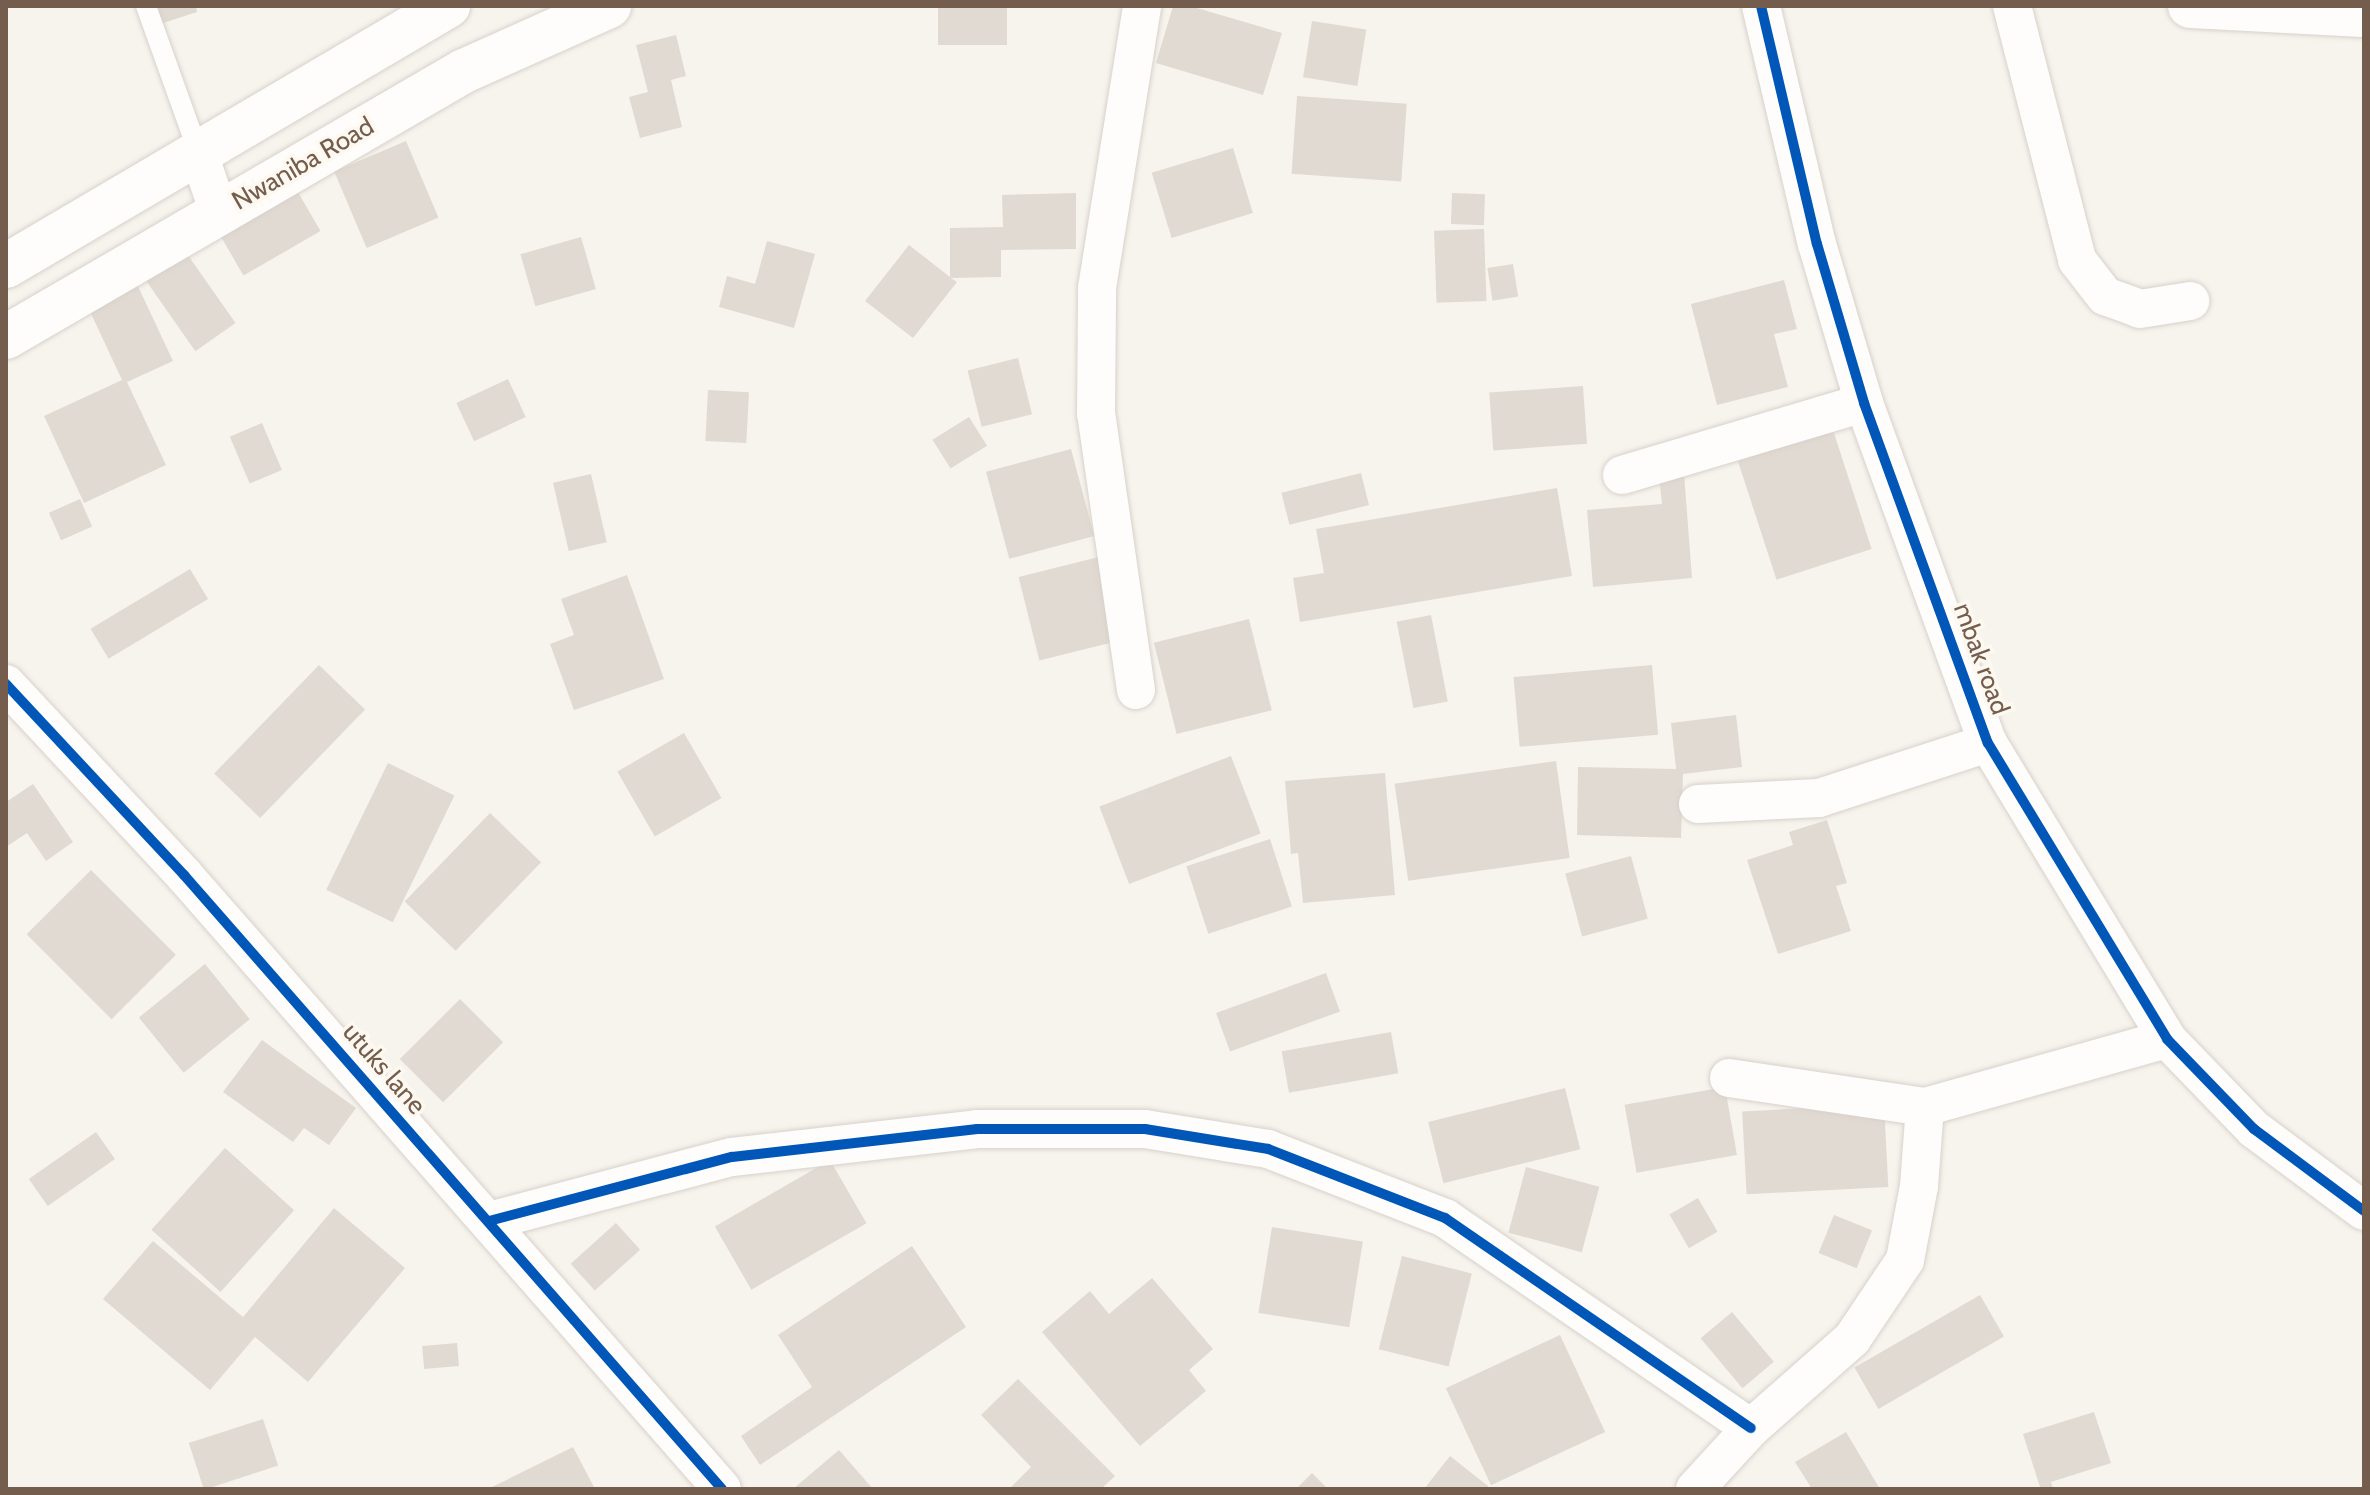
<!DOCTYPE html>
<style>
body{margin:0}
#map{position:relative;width:2370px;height:1495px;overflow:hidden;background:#f7f4ed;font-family:Cabin,sans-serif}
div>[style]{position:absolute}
.building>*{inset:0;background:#e1dad2;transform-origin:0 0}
.roads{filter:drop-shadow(0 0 2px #d7d1cb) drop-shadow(0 0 2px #d7d1cb)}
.service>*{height:20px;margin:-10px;padding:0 10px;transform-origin:10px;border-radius:10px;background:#fefdfc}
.minor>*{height:38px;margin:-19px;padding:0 19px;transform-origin:19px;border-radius:19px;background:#fefdfc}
.secondary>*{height:44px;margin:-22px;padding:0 22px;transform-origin:22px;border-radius:22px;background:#fefdfc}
.cycleway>*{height:10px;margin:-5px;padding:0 5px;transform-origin:5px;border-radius:5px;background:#0057b8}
span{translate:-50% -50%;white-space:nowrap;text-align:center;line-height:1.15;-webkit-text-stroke:7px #fef9f0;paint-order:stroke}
.street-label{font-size:26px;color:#755d4e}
.frame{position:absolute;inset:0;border:8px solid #755d4e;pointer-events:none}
</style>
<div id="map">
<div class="building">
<div style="clip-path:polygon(141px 6px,196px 6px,197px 12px,148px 28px)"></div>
<div style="left:938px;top:6px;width:69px;height:39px"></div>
<div style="clip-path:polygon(1173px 6px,1190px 6px,1282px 33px,1263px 95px,1156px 63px)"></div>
<div style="left:1312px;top:21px;width:55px;height:57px;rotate:9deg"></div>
<div style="clip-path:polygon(676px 35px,686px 76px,671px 80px,682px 127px,640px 138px,629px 97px,648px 92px,636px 45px)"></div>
<div style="left:1297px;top:96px;width:110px;height:78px;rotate:4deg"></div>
<div style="left:406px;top:141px;width:83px;height:78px;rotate:67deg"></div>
<div style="left:1233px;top:148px;width:68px;height:85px;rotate:73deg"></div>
<div style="left:291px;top:180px;width:59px;height:89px;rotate:60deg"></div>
<div style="clip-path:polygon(1076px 193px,1076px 249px,1001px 250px,1001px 277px,951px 278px,957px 282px,913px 338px,865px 301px,909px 245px,950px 277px,950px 228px,1003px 227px,1002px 195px)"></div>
<div style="left:1452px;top:193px;width:33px;height:31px;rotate:2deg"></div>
<div style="left:1484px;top:229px;width:72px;height:50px;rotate:88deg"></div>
<div style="left:581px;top:237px;width:54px;height:63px;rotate:74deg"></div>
<div style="clip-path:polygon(767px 241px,815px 254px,794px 328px,719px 307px,727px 276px,755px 284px)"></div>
<div style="left:185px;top:251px;width:88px;height:49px;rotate:55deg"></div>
<div style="left:1513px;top:264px;width:33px;height:26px;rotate:81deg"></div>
<div style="clip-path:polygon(1784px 280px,1797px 329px,1774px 334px,1788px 387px,1717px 405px,1691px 304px)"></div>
<div style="clip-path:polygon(136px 282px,173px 361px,127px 382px,166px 465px,84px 503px,44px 416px,122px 380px,87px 305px)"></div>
<div style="left:1018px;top:358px;width:58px;height:52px;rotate:76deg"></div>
<div style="left:508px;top:379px;width:42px;height:57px;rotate:65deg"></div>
<div style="left:1583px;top:386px;width:58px;height:94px;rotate:86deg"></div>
<div style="left:708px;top:390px;width:41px;height:51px;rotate:3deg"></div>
<div style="left:969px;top:417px;width:34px;height:43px;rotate:58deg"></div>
<div style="left:262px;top:423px;width:51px;height:35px;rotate:67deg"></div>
<div style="left:1833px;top:430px;width:125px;height:100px;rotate:72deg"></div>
<div style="left:1071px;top:449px;width:90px;height:88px;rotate:75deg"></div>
<div style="left:1361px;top:473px;width:33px;height:82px;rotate:76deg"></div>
<div style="clip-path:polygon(1684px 473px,1692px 578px,1593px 587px,1587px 510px,1662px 504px,1659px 475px)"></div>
<div style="left:591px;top:474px;width:70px;height:39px;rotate:77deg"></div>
<div style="clip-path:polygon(1557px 488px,1572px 576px,1300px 622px,1293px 578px,1324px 573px,1316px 529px)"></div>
<div style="left:80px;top:499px;width:30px;height:34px;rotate:66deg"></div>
<div style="left:1103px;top:556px;width:86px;height:87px;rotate:76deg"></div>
<div style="left:190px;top:569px;width:35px;height:116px;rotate:59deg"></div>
<div style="clip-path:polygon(627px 575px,664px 679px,574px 710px,550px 644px,574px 635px,561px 599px)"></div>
<div style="left:1431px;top:615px;width:88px;height:35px;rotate:79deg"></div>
<div style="left:1249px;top:619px;width:94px;height:98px;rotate:76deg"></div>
<div style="left:319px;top:665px;width:64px;height:151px;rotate:44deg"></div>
<div style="left:1652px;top:665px;width:70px;height:139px;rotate:85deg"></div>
<div style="clip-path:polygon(1736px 715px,1742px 767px,1683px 774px,1681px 838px,1577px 835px,1578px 767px,1676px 769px,1671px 723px)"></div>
<div style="left:684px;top:733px;width:75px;height:77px;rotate:60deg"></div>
<div style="left:1231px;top:756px;width:83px;height:141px;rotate:69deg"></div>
<div style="left:1556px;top:761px;width:98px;height:163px;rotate:82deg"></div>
<div style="left:388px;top:763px;width:74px;height:141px;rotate:26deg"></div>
<div style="clip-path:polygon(1385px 773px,1395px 895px,1303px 903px,1298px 853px,1291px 854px,1285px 781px)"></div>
<div style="clip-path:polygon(33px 784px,73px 842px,46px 861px,27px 833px,6px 847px,6px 802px)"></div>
<div style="left:490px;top:813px;width:71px;height:123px;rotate:44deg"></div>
<div style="clip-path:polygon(1827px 820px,1847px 883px,1836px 886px,1851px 931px,1778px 954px,1747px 860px,1793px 845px,1789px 832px)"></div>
<div style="left:1270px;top:839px;width:71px;height:88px;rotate:72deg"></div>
<div style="left:1631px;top:856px;width:65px;height:68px;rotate:75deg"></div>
<div style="left:91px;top:870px;width:120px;height:91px;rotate:45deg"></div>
<div style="left:205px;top:964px;width:71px;height:85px;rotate:51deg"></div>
<div style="left:1326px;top:973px;width:41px;height:117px;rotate:70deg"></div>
<div style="left:460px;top:999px;width:61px;height:85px;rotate:45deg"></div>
<div style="left:1391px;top:1032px;width:42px;height:111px;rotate:80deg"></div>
<div style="clip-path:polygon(262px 1040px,356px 1108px,329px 1145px,304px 1128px,293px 1142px,223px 1092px)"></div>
<div style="left:1725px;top:1087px;width:69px;height:102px;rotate:80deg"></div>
<div style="left:1565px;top:1088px;width:63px;height:141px;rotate:76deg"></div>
<div style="left:1884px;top:1104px;width:83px;height:142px;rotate:87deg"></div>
<div style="left:96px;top:1132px;width:33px;height:82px;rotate:55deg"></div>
<div style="left:225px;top:1148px;width:93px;height:110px;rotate:42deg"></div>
<div style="left:830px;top:1160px;width:73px;height:133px;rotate:60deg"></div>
<div style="left:1526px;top:1167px;width:76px;height:68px;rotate:15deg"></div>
<div style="left:1698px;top:1198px;width:39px;height:33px;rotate:60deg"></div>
<div style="clip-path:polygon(334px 1208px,405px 1268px,308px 1382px,255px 1337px,210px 1390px,103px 1299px,153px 1241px,243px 1317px)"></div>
<div style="left:1834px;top:1215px;width:41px;height:41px;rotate:22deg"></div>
<div style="left:616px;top:1223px;width:36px;height:61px;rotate:48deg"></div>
<div style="left:1272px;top:1227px;width:92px;height:87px;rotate:9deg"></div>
<div style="clip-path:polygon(912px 1246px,966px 1327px,760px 1465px,741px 1436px,812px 1387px,778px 1335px)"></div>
<div style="left:1402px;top:1256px;width:72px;height:96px;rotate:14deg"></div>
<div style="clip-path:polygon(1152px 1278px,1213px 1349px,1189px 1370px,1206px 1391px,1140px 1446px,1042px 1332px,1090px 1291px,1109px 1314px)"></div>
<div style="left:1980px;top:1295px;width:48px;height:145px;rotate:60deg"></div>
<div style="left:1732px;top:1312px;width:65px;height:41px;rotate:50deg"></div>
<div style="left:1560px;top:1335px;width:107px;height:126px;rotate:65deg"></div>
<div style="left:457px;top:1343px;width:23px;height:35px;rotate:85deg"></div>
<div style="clip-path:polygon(1018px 1379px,1115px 1476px,1101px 1489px,1009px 1489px,1031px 1467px,981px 1415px)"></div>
<div style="clip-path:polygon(2094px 1412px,2111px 1463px,2051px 1482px,2053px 1489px,2035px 1489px,2040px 1487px,2023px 1434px)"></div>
<div style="left:263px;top:1419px;width:49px;height:78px;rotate:72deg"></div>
<div style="clip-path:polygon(1846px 1432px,1880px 1489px,1812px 1489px,1795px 1462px)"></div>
<div style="clip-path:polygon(573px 1447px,595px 1489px,488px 1489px)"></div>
<div style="clip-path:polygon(839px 1450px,873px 1489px,793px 1489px)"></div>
<div style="clip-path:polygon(1450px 1456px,1488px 1486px,1486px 1489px,1424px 1489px)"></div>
<div style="clip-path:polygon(1312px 1473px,1328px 1489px,1296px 1489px)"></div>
</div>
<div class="roads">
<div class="service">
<div style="left:146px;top:6px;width:154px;rotate:70.3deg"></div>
</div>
<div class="minor">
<div style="left:1761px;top:6px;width:244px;rotate:76.8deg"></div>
<div style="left:1817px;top:244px;width:166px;rotate:73.5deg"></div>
<div style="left:1864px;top:403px;width:362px;rotate:70deg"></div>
<div style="left:1988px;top:743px;width:346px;rotate:58.8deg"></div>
<div style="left:2167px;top:1039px;width:125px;rotate:46deg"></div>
<div style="left:2254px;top:1129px;width:137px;rotate:36.7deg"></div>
<div style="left:2012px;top:6px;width:262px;rotate:75.6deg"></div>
<div style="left:2077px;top:260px;width:46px;rotate:52.1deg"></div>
<div style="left:2105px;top:296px;width:37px;rotate:20deg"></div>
<div style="left:2140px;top:309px;width:51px;rotate:-9.1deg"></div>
<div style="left:198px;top:151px;width:65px;rotate:71.3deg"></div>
<div style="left:1622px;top:475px;width:252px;rotate:-16.6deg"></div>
<div style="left:6px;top:684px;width:261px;rotate:47deg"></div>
<div style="left:184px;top:875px;width:816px;rotate:48.77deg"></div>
<div style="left:1136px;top:690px;width:279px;rotate:-98.2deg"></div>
<div style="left:1096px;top:414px;width:126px;rotate:-89.5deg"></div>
<div style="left:1097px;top:288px;width:286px;rotate:-80.9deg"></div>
<div style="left:1698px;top:804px;width:121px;rotate:-2.8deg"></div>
<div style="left:1819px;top:798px;width:178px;rotate:-18deg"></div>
<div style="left:1729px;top:1078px;width:198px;rotate:8.4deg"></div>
<div style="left:1925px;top:1107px;width:251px;rotate:-15.7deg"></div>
<div style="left:489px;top:1221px;width:251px;rotate:-14.8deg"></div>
<div style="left:732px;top:1157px;width:247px;rotate:-6.5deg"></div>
<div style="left:977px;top:1129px;width:168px"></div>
<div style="left:1145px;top:1129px;width:125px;rotate:9.2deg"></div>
<div style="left:1268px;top:1149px;width:190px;rotate:21.3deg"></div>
<div style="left:1445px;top:1218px;width:371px;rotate:34.5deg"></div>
<div style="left:1695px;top:1489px;width:83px;rotate:-47.4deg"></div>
<div style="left:1751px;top:1428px;width:135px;rotate:-41.4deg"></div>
<div style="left:1852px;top:1339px;width:95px;rotate:-56.1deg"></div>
<div style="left:1905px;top:1260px;width:75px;rotate:-79.3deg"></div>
<div style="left:1919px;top:1186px;width:79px;rotate:-85.7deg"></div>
</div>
<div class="secondary">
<div style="left:2190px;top:6px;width:174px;rotate:3deg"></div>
<div style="left:6px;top:266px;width:513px;rotate:-30.47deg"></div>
<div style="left:6px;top:337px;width:530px;rotate:-30.15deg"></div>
<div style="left:464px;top:71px;width:159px;rotate:-24.1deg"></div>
</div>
</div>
<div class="cycleway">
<div style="left:1761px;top:6px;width:244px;rotate:76.8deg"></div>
<div style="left:1817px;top:244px;width:166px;rotate:73.5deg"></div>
<div style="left:1864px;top:403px;width:362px;rotate:70deg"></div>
<div style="left:1988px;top:743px;width:346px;rotate:58.8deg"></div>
<div style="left:2167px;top:1039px;width:125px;rotate:46deg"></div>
<div style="left:2254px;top:1129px;width:137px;rotate:36.7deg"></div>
<div style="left:6px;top:684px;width:261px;rotate:47deg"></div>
<div style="left:184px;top:875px;width:816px;rotate:48.77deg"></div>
<div style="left:489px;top:1221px;width:251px;rotate:-14.8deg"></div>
<div style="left:732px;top:1157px;width:247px;rotate:-6.5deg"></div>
<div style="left:977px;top:1129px;width:168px"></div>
<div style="left:1145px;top:1129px;width:125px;rotate:9.2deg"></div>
<div style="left:1268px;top:1149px;width:190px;rotate:21.3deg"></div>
<div style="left:1445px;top:1218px;width:371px;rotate:34.5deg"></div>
</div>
<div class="street-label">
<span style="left:303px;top:164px;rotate:-30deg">Nwaniba Road</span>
<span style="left:1981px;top:659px;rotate:70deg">mbak road</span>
<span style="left:384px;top:1069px;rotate:49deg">utuks lane</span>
</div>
<div class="frame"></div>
</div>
